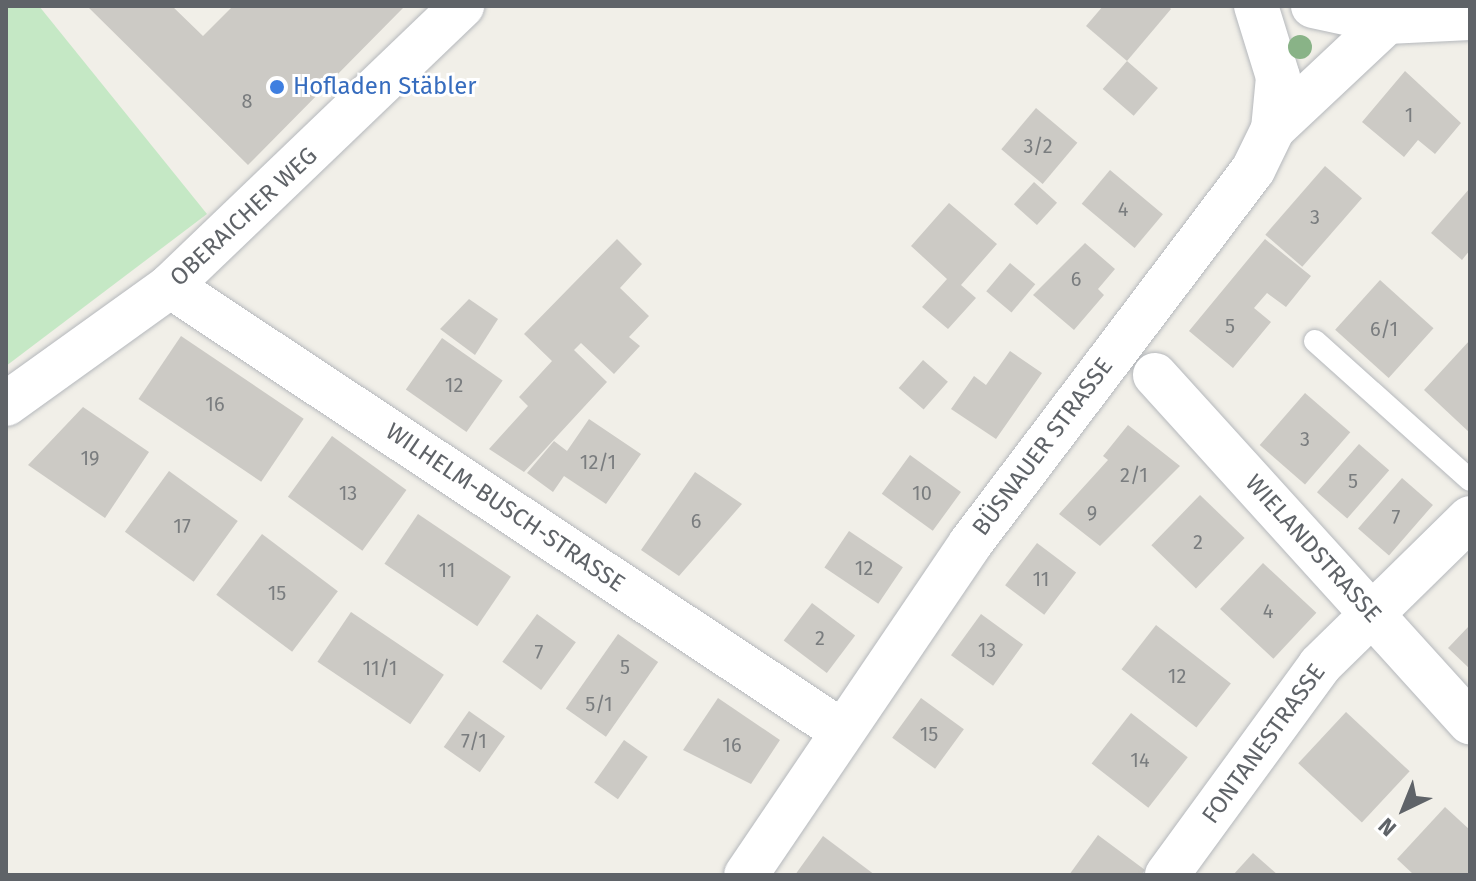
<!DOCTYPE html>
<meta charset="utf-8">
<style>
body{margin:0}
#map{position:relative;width:1476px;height:881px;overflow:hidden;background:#f1efe8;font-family:"Fira Sans",sans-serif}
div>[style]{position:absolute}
.green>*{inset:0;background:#c5e8c5}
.building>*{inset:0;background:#cccac5;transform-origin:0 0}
.roads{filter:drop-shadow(0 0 2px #b5b8bc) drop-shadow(0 0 2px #b5b8bc)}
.service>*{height:22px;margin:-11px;padding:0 11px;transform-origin:11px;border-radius:11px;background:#fff}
.minor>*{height:44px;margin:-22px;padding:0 22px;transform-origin:22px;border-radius:22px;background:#fff}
.secondary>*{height:44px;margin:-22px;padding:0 22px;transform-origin:22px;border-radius:22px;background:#fff}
.trees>*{width:24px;height:24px;margin:-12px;border-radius:50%;background:#89b387}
.dots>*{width:22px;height:22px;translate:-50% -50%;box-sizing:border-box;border:4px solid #fff;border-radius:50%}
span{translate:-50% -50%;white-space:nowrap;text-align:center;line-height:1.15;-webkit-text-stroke:6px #fff;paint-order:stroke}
.number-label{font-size:20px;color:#7a7d7f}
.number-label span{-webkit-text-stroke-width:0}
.shop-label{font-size:24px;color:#366cbe}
.left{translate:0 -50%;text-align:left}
.street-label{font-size:24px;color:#5f6368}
.frame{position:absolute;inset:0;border:8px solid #5f6368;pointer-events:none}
.north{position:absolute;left:1364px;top:769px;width:80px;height:80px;-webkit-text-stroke:6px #fff;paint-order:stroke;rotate:223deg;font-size:22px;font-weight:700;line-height:32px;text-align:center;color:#5f6368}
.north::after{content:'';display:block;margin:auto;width:28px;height:36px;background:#5f6368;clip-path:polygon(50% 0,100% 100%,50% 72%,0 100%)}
</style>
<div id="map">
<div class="green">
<div style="clip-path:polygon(6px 6px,39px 6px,207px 214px,6px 366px)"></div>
</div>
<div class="building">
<div style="clip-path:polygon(87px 6px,172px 6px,203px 36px,233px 6px,403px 8px,248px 165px)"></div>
<div style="clip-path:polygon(1103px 6px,1168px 6px,1171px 9px,1127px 61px,1086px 26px)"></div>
<div style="left:1127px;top:61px;width:41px;height:37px;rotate:41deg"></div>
<div style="clip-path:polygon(1405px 71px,1461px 123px,1435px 154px,1418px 140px,1404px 157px,1362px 122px)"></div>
<div style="left:1036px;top:108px;width:54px;height:54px;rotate:40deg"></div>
<div style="left:1325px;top:166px;width:49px;height:91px;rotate:41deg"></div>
<div style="left:1110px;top:170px;width:69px;height:44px;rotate:40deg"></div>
<div style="left:1034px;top:182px;width:31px;height:30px;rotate:42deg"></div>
<div style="clip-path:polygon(1470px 188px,1470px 250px,1462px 260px,1431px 233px)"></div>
<div style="clip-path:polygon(949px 203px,997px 244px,961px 285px,976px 298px,948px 329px,922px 307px,947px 279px,911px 246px)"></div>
<div style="clip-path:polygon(617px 239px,642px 264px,620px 288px,649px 316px,629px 337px,640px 346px,614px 374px,581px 343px,574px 350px,607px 382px,524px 472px,489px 449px,528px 406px,519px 397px,552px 361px,524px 334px)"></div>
<div style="clip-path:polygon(1265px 239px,1311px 276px,1286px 307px,1267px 293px,1254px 308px,1271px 322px,1233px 368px,1189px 331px)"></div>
<div style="clip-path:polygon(1085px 243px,1115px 269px,1098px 289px,1104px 295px,1074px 330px,1033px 295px)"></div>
<div style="left:1010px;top:263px;width:33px;height:37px;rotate:40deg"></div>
<div style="left:1380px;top:280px;width:72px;height:67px;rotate:42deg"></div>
<div style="clip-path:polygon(469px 299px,498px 319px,475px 355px,440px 329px)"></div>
<div style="left:181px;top:336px;width:148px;height:76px;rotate:34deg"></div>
<div style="left:442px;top:338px;width:74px;height:63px;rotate:35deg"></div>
<div style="clip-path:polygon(1470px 340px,1470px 433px,1424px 390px)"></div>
<div style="clip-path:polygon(1010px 351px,1042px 373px,996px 439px,951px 409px,974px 376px,986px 385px)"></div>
<div style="left:923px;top:360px;width:33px;height:37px;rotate:41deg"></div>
<div style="left:1305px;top:393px;width:60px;height:69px;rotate:41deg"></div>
<div style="clip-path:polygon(83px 407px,149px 452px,105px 518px,28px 465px)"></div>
<div style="clip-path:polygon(589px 419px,641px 454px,606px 504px,564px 476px,553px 492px,527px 473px,554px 441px,567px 451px)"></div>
<div style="clip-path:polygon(1128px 425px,1180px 466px,1100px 546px,1059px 514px,1108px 460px,1103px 456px)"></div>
<div style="left:332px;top:436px;width:92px;height:75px;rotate:36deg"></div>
<div style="left:1359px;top:444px;width:40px;height:64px;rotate:41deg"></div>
<div style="left:910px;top:455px;width:63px;height:48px;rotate:36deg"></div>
<div style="left:169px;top:471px;width:85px;height:75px;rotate:36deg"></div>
<div style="clip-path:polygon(695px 472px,742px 504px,679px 576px,641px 550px)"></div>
<div style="left:1402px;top:478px;width:41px;height:67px;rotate:41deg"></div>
<div style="left:1200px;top:495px;width:62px;height:70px;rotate:44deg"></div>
<div style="left:418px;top:514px;width:112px;height:60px;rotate:34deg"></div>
<div style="left:849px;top:531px;width:65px;height:44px;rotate:34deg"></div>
<div style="left:262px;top:534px;width:95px;height:76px;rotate:37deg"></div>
<div style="left:1037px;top:543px;width:49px;height:53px;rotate:37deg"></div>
<div style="left:1263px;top:563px;width:73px;height:63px;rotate:43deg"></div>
<div style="left:812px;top:603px;width:54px;height:47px;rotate:37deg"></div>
<div style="left:351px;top:612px;width:112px;height:60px;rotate:34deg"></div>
<div style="left:537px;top:614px;width:48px;height:59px;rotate:36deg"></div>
<div style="left:981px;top:614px;width:52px;height:51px;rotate:36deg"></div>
<div style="left:1156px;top:625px;width:95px;height:56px;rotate:38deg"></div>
<div style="clip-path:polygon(1470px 625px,1470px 669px,1448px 648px)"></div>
<div style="left:618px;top:634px;width:49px;height:91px;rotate:35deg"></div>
<div style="clip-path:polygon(718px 698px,780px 740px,751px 784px,683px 750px)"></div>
<div style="left:921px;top:698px;width:53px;height:49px;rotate:36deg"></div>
<div style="left:469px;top:711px;width:44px;height:44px;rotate:35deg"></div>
<div style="left:1346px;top:712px;width:87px;height:70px;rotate:43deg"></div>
<div style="left:1131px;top:713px;width:72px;height:64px;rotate:38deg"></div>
<div style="left:624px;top:740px;width:29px;height:52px;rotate:35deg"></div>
<div style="clip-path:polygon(1445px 807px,1470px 830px,1470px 875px,1414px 875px,1397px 859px)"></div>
<div style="clip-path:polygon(1098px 835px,1145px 870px,1141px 875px,1069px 875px)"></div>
<div style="clip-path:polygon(823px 836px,875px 875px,795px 875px)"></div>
<div style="clip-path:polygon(1253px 853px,1278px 875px,1233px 875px)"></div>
</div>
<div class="roads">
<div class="service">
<div style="left:1315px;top:341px;width:208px;rotate:41.9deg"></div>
</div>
<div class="minor">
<div style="left:1313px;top:6px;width:76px;rotate:12.2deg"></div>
<div style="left:1387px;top:22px;width:83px;rotate:-2.8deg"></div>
<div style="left:1273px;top:129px;width:156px;rotate:-43.2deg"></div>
<div style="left:170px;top:286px;width:804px;rotate:33.53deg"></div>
<div style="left:1155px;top:375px;width:469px;rotate:47.8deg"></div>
<div style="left:6px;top:404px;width:202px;rotate:-35.7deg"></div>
<div style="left:170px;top:286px;width:405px;rotate:-43.8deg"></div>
<div style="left:1167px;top:875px;width:260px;rotate:-53.9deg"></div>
<div style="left:1320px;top:665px;width:210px;rotate:-44.4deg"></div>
</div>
<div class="secondary">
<div style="left:746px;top:875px;width:400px;rotate:-55.9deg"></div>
<div style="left:970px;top:544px;width:469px;rotate:-52.9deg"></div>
<div style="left:1253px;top:170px;width:46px;rotate:-64deg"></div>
<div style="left:1273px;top:129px;width:52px;rotate:-84.5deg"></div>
<div style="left:1278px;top:77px;width:74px;rotate:-107.2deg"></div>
</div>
</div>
<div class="trees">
<div style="left:1300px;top:47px"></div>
</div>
<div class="dots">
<div style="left:277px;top:87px;background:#3f7fe0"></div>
</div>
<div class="number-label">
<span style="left:247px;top:101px">8</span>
<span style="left:1409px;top:115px">1</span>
<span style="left:1038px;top:146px">3/2</span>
<span style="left:1123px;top:209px">4</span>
<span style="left:1315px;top:217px">3</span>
<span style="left:1076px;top:279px">6</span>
<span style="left:1230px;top:326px">5</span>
<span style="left:1384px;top:329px">6/1</span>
<span style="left:454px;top:385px">12</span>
<span style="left:215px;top:404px">16</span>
<span style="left:1305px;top:439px">3</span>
<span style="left:90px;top:458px">19</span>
<span style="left:598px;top:462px">12/1</span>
<span style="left:1134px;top:475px">2/1</span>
<span style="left:1353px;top:481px">5</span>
<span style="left:348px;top:493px">13</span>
<span style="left:922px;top:493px">10</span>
<span style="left:1092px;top:513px">9</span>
<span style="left:1396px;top:517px">7</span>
<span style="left:696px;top:521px">6</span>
<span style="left:182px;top:526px">17</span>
<span style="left:1198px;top:542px">2</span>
<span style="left:864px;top:568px">12</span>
<span style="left:447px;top:570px">11</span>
<span style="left:1041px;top:579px">11</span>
<span style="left:277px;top:593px">15</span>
<span style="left:1268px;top:611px">4</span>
<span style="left:820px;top:638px">2</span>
<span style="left:987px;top:650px">13</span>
<span style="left:539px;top:652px">7</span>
<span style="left:625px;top:667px">5</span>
<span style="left:380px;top:668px">11/1</span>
<span style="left:1177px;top:676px">12</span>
<span style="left:599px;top:704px">5/1</span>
<span style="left:929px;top:734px">15</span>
<span style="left:474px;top:741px">7/1</span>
<span style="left:732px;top:745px">16</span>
<span style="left:1140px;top:760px">14</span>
</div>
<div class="shop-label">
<span class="left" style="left:293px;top:87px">Hofladen Stäbler</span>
</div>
<div class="street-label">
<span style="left:244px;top:217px;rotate:-43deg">OBERAICHER WEG</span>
<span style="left:1043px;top:447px;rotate:-53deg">BÜSNAUER STRASSE</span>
<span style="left:505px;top:508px;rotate:34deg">WILHELM-BUSCH-STRASSE</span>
<span style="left:1313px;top:549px;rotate:48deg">WIELANDSTRASSE</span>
<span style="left:1264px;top:744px;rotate:-54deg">FONTANESTRASSE</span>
</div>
<div class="frame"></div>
<div class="north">N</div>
</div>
